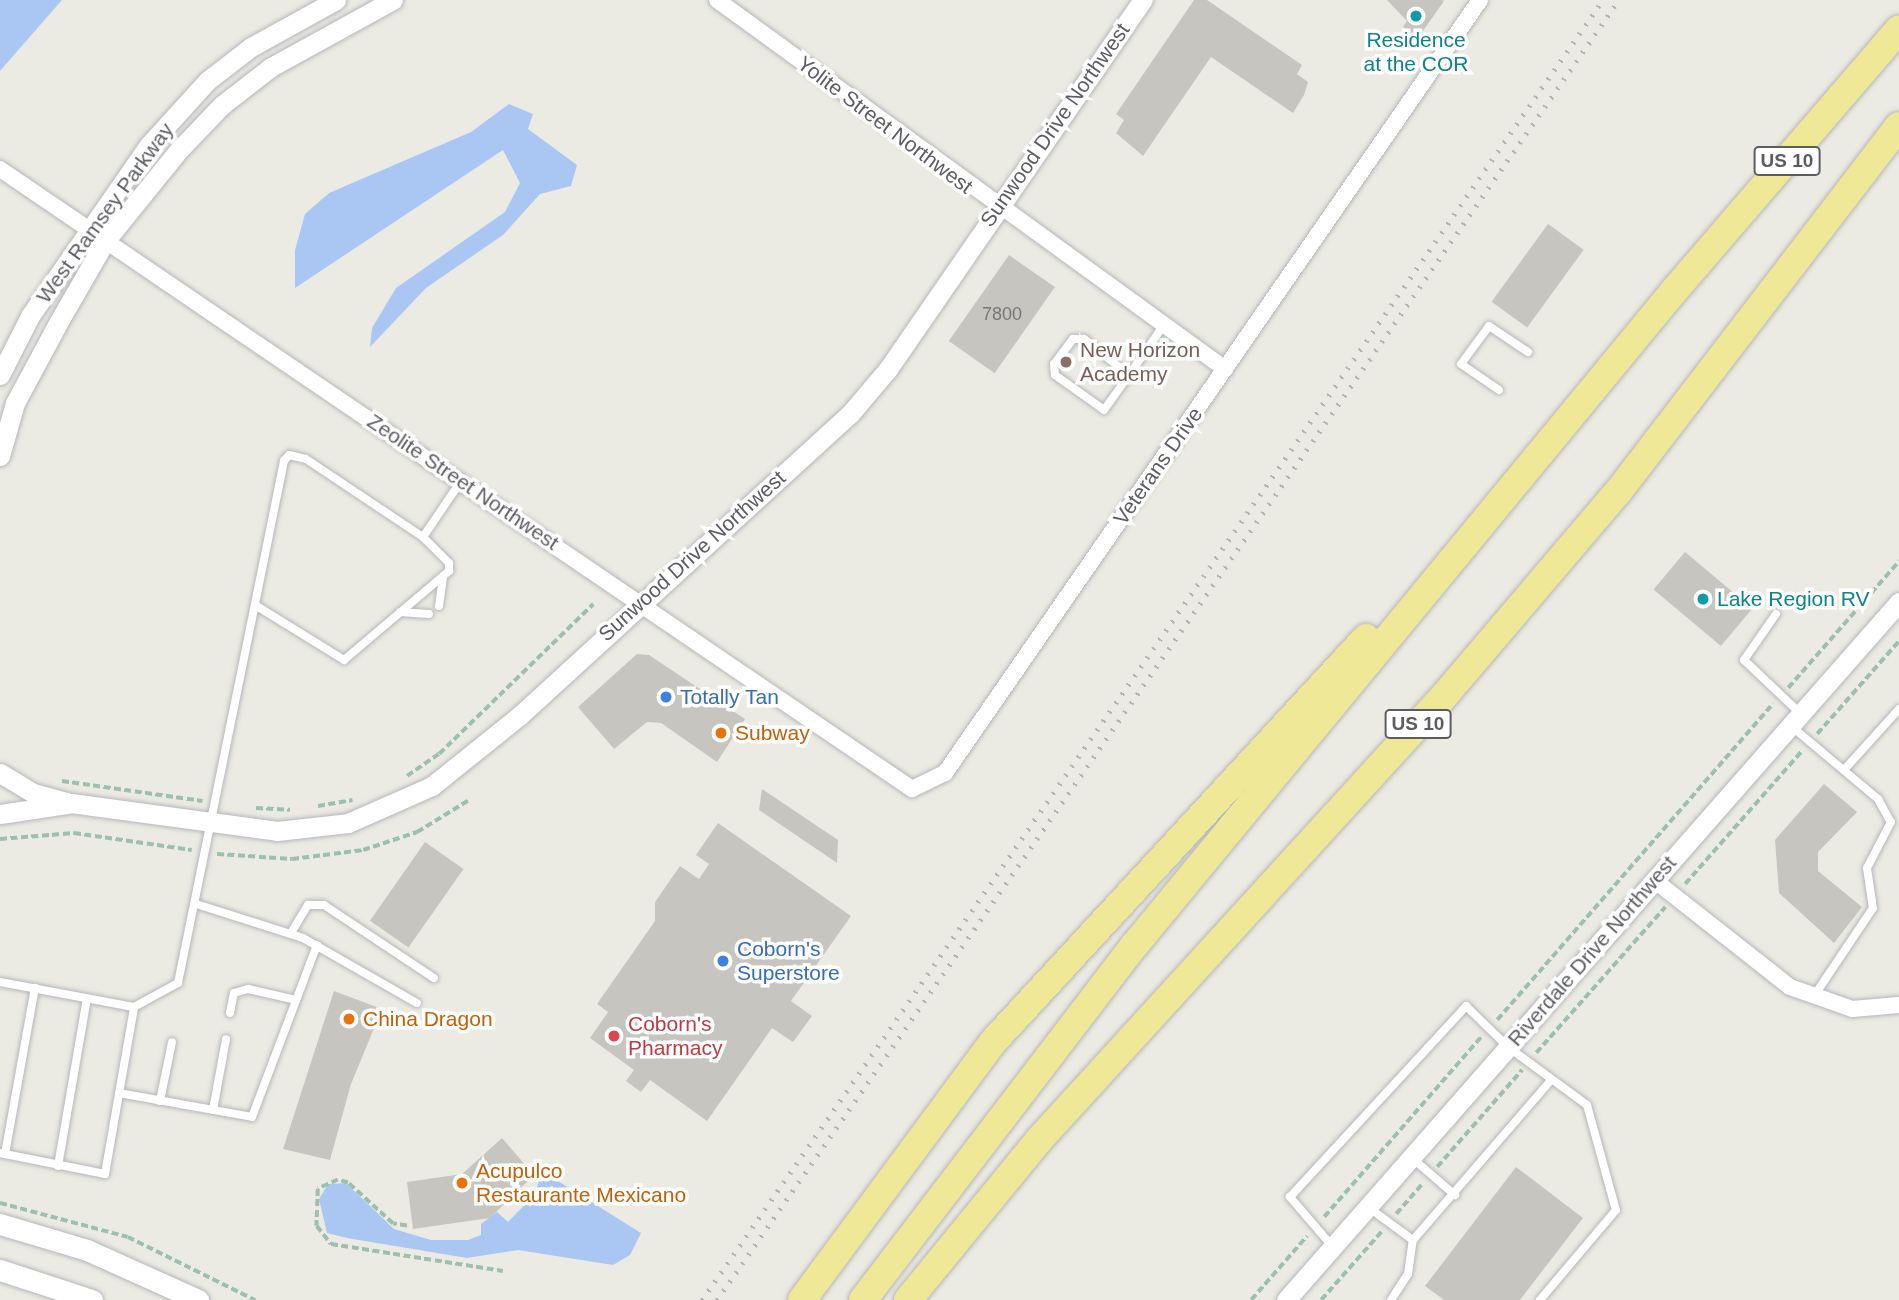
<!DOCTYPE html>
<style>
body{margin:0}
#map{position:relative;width:1899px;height:1300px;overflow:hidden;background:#ecebe3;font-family:Helvetica,sans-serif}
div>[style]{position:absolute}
.water>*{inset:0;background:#aac7f4}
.building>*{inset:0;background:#c7c5bf;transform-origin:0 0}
.path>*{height:3.5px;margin-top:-1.75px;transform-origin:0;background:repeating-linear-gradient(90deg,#9cc0ad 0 7px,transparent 0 10.5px)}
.roads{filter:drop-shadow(0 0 2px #b5b7bb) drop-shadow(0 0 2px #b5b7bb)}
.service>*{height:8px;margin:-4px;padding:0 4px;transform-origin:4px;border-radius:4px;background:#fff}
.minor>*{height:16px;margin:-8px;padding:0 8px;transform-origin:8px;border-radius:8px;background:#fff}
.tertiary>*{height:19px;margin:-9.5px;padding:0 9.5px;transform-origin:9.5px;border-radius:9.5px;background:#fff}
.secondary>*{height:21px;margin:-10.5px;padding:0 10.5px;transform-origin:10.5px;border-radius:10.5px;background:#fff}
.motorway>*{height:28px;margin:-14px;padding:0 14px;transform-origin:14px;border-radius:14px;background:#efe896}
.rail>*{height:5px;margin-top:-2.5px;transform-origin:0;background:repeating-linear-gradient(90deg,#b3b4b4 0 2px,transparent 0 11px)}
.dots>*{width:19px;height:19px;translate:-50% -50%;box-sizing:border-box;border:4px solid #fff;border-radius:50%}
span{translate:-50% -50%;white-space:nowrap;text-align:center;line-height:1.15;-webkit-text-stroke:7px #fff;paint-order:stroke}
.number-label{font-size:18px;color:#767778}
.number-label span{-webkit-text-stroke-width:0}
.shield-label span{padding:2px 5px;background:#fff;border:2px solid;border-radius:5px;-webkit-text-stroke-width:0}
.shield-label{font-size:19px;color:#5b5d61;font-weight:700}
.culture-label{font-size:21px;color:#0d838f}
.left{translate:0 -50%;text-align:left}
.street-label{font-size:21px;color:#5b5d61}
.education-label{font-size:21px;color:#785e54}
.shop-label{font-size:21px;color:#366cbe}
.food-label{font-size:21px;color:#c56008}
.health-label{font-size:21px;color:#be3a42}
</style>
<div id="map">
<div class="water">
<div style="clip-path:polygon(0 0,62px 0,0 71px)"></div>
<div style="clip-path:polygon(509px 104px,533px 114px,528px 129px,577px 165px,571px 186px,540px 194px,503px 235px,426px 288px,370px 347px,372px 328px,396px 288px,505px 212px,520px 183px,503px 150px,295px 288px,295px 250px,305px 214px,329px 193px,471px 132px)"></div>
<div style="clip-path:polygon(542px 1171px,641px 1233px,630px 1255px,613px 1265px,518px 1250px,467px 1258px,347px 1238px,327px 1233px,319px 1199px,328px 1184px,346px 1183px,394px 1229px,431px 1240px,468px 1240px,481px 1235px,481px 1224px,497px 1212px,508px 1222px,535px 1194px)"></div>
</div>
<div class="building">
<div style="clip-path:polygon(1194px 0,1207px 0,1302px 65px,1297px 74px,1308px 82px,1304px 95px,1293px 113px,1211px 57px,1143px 156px,1116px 133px,1124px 120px,1116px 114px)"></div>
<div style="clip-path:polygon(1387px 0,1442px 0,1444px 1px,1418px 38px,1403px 27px,1407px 21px)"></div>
<div style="left:1548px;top:224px;width:44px;height:96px;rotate:36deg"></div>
<div style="left:1009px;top:255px;width:56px;height:105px;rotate:35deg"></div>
<div style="left:1685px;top:552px;width:88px;height:49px;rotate:40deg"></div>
<div style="clip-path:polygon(637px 654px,649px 655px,745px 719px,717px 762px,661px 723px,647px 722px,614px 749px,578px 707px)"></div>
<div style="clip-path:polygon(1824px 784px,1857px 812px,1818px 852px,1818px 871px,1862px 907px,1834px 943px,1779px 893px,1775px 840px)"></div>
<div style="clip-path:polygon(762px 789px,838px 840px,837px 863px,759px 810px)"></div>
<div style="clip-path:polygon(718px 823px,851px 916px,791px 1001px,812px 1016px,793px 1042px,772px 1028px,707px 1121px,650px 1080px,641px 1092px,626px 1081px,634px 1070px,590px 1038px,608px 1012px,597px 1004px,655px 921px,655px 902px,680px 866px,699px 879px,709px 864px,696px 855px)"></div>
<div style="left:425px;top:842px;width:47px;height:96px;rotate:35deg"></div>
<div style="clip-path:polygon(334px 991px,382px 1009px,351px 1084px,330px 1160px,283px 1149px)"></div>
<div style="clip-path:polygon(502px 1138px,534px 1175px,490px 1218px,413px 1229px,407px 1182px,462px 1174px)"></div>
<div style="clip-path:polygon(1516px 1167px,1583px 1218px,1520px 1300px,1444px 1300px,1425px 1286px)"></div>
</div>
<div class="path">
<div style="left:1788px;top:688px;width:169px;rotate:-48.8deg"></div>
<div style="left:1817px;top:734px;width:124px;rotate:-48.6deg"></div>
<div style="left:407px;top:776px;width:39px;rotate:-35deg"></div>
<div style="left:439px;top:754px;width:215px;rotate:-44.2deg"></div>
<div style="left:62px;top:781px;width:142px;rotate:8.1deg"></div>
<div style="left:318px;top:806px;width:35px;rotate:-10deg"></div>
<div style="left:256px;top:808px;width:34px;rotate:3deg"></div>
<div style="left:0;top:839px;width:74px;rotate:-4.6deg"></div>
<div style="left:74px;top:833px;width:119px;rotate:8.2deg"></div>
<div style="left:217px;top:854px;width:75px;rotate:3.8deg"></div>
<div style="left:292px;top:859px;width:72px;rotate:-7.2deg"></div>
<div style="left:363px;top:850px;width:57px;rotate:-18.4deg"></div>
<div style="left:417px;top:832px;width:61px;rotate:-31.6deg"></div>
<div style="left:1685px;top:884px;width:177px;rotate:-48.7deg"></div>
<div style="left:1497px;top:1020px;width:420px;rotate:-48.9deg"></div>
<div style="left:1536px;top:1053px;width:195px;rotate:-48.5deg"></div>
<div style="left:1437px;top:1167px;width:129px;rotate:-48.8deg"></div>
<div style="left:0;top:1203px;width:132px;rotate:14.9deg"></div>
<div style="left:128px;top:1237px;width:142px;rotate:26.4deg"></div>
<div style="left:1396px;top:1214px;width:41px;rotate:-48.9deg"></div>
<div style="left:1324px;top:1217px;width:240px;rotate:-48.9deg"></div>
<div style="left:407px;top:1226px;width:14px;rotate:-172deg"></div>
<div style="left:393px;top:1224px;width:61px;rotate:-137.7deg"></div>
<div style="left:348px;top:1183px;width:10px;rotate:-163deg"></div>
<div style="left:338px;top:1180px;width:22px;rotate:156deg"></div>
<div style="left:318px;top:1189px;width:37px;rotate:92deg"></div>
<div style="left:317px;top:1226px;width:23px;rotate:52deg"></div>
<div style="left:331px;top:1244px;width:174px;rotate:8.9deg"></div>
<div style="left:1251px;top:1300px;width:85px;rotate:-48.8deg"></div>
<div style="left:1321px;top:1300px;width:92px;rotate:-48.5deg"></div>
</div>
<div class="roads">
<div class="service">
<div style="left:1129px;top:375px;width:58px;rotate:-141.3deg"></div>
<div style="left:1084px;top:339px;width:11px;rotate:180deg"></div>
<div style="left:1073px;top:339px;width:31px;rotate:127deg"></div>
<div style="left:1054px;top:364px;width:11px;rotate:85deg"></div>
<div style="left:1055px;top:375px;width:60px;rotate:35.5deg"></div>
<div style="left:1104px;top:410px;width:43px;rotate:-54.5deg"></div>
<div style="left:1129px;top:375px;width:60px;rotate:-55.2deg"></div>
<div style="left:1499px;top:390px;width:46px;rotate:-145.6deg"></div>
<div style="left:1461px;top:364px;width:47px;rotate:-53.6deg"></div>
<div style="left:1489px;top:326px;width:47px;rotate:33.7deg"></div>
<div style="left:255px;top:605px;width:105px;rotate:31.7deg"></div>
<div style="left:344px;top:660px;width:138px;rotate:-40.3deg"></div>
<div style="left:449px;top:571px;width:8px;rotate:-90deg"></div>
<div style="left:449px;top:563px;width:37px;rotate:-135deg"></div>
<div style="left:439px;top:606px;width:30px;rotate:-82deg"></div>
<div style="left:400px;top:612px;width:29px;rotate:4deg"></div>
<div style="left:1776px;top:614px;width:56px;rotate:124.8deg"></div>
<div style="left:1744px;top:660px;width:79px;rotate:43.5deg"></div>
<div style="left:1791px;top:726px;width:114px;rotate:40deg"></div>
<div style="left:1878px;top:799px;width:26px;rotate:61deg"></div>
<div style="left:1891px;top:822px;width:52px;rotate:117.6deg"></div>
<div style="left:1867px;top:868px;width:40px;rotate:81.5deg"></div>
<div style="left:1873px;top:908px;width:106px;rotate:123.8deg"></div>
<div style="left:1844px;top:770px;width:82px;rotate:-48deg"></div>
<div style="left:196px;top:904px;width:112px;rotate:17.6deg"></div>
<div style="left:303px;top:938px;width:131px;rotate:29.7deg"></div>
<div style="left:291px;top:933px;width:33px;rotate:-59deg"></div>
<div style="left:308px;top:905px;width:16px"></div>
<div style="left:324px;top:905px;width:132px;rotate:33.6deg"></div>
<div style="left:0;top:982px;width:136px;rotate:10.6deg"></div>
<div style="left:230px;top:1013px;width:20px;rotate:-79deg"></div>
<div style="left:234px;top:993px;width:15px;rotate:-16deg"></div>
<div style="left:248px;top:989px;width:49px;rotate:12.9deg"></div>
<div style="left:119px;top:1093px;width:135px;rotate:10.2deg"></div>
<div style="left:252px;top:1117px;width:184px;rotate:-69.3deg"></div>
<div style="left:160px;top:1101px;width:60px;rotate:-78.5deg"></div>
<div style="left:213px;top:1110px;width:72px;rotate:-79.6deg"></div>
<div style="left:0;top:1153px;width:107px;rotate:11.3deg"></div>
<div style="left:105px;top:1174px;width:169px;rotate:-80.1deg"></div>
<div style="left:134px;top:1007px;width:50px;rotate:-28.6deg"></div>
<div style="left:178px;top:983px;width:533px;rotate:-78.52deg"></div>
<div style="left:284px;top:461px;width:8px;rotate:-50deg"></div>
<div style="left:289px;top:455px;width:17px;rotate:13deg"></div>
<div style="left:306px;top:459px;width:141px;rotate:33.7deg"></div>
<div style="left:423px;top:537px;width:68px;rotate:-55.8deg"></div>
<div style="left:5px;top:1154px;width:169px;rotate:-79.8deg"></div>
<div style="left:1412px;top:1158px;width:57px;rotate:40.7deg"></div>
<div style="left:58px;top:1166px;width:170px;rotate:-80.2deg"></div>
<div style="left:1368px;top:1207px;width:56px;rotate:36.3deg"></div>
<div style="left:1332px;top:1246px;width:65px;rotate:-130.6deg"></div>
<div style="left:1290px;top:1197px;width:260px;rotate:-47.3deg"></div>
<div style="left:1466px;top:1006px;width:59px;rotate:44.3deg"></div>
<div style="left:1508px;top:1047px;width:98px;rotate:36.3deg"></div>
<div style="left:1587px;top:1105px;width:109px;rotate:74.6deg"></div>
<div style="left:1616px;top:1210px;width:118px;rotate:130.2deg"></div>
<div style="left:1391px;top:1300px;width:31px;rotate:-57deg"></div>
<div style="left:1408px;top:1274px;width:34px;rotate:-82deg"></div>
<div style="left:1413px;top:1240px;width:211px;rotate:-49.2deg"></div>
</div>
<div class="minor">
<div style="left:717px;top:0;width:628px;rotate:35.99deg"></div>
<div style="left:0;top:169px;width:1103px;rotate:34.21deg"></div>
<div style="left:912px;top:789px;width:37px;rotate:-26deg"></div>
<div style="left:945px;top:773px;width:940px;rotate:-55.31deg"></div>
<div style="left:1654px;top:880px;width:173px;rotate:38.2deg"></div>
<div style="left:1790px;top:987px;width:66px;rotate:19.5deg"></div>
<div style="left:1852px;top:1009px;width:47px;rotate:-4.9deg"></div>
</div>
<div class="tertiary">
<div style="left:0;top:375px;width:66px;rotate:-63deg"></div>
<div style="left:30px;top:316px;width:208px;rotate:-55.2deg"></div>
<div style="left:149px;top:145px;width:86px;rotate:-47.8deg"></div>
<div style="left:207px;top:81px;width:56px;rotate:-37.7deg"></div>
<div style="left:251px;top:47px;width:97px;rotate:-28.9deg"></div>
<div style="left:0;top:456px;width:55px;rotate:-74.2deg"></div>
<div style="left:15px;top:403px;width:91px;rotate:-61.7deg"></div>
<div style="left:58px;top:323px;width:96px;rotate:-60deg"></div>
<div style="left:106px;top:240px;width:116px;rotate:-51deg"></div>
<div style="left:179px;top:150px;width:62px;rotate:-46.3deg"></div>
<div style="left:222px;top:105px;width:62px;rotate:-37.8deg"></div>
<div style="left:271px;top:67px;width:139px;rotate:-28.8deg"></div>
<div style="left:0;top:773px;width:39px;rotate:31deg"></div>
<div style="left:33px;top:793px;width:39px;rotate:15deg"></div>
<div style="left:71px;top:803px;width:208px;rotate:7.7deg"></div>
<div style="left:277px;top:831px;width:71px;rotate:-6.4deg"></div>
<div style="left:348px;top:823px;width:92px;rotate:-23.8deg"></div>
<div style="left:432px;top:786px;width:112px;rotate:-38.8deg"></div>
<div style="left:519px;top:716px;width:448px;rotate:-42.4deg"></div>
<div style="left:850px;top:414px;width:59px;rotate:-49.8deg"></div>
<div style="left:888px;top:369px;width:449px;rotate:-55.4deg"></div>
<div style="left:0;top:814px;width:69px;rotate:-8.4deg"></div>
<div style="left:1286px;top:1300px;width:929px;rotate:-48.71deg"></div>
</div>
<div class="secondary">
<div style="left:0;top:1224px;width:91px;rotate:16.6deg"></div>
<div style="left:87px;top:1250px;width:122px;rotate:24.2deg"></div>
<div style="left:0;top:1270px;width:97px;rotate:18.1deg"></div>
</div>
<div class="motorway">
<div style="left:802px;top:1300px;width:321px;rotate:-53.5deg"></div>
<div style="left:993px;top:1042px;width:550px;rotate:-47.28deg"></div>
<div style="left:863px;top:1300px;width:446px;rotate:-52.6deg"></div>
<div style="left:1134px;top:946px;width:849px;rotate:-50.5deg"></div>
<div style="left:1674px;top:291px;width:345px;rotate:-49.3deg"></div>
<div style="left:908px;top:1300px;width:207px;rotate:-50.7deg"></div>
<div style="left:1039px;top:1140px;width:602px;rotate:-47.62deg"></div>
<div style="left:1445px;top:695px;width:267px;rotate:-49.6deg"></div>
<div style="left:1618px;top:492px;width:461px;rotate:-52.5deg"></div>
</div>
</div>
<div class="rail">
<div style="left:702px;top:1300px;width:1582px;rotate:-55.28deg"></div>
<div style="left:717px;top:1300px;width:1582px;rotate:-55.25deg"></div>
</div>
<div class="dots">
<div style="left:1416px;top:16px;background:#0f9aa8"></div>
<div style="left:1066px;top:362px;background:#8d6e63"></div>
<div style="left:1703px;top:599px;background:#0f9aa8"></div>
<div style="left:666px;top:697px;background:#3f7fe0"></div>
<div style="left:721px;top:733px;background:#e8710a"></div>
<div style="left:723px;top:961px;background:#3f7fe0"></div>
<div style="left:349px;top:1019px;background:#e8710a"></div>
<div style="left:614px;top:1036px;background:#e0444e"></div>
<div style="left:462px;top:1183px;background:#e8710a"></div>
</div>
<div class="number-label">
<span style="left:1002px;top:314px">7800</span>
</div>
<div class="shield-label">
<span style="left:1787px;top:161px">US 10</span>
<span style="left:1418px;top:724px">US 10</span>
</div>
<div class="culture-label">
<span style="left:1416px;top:52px">Residence<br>at the COR</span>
<span class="left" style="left:1717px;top:599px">Lake Region RV</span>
</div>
<div class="street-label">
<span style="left:885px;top:125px;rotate:37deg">Yolite Street Northwest</span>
<span style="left:1055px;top:125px;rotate:-55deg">Sunwood Drive Northwest</span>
<span style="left:105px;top:213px;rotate:-54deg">West Ramsey Parkway</span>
<span style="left:1158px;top:466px;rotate:-55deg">Veterans Drive</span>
<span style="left:463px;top:482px;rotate:34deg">Zeolite Street Northwest</span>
<span style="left:692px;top:556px;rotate:-42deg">Sunwood Drive Northwest</span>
<span style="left:1592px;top:951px;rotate:-49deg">Riverdale Drive Northwest</span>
</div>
<div class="education-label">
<span class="left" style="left:1080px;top:362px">New Horizon<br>Academy</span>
</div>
<div class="shop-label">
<span class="left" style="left:680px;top:697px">Totally Tan</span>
<span class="left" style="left:737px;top:961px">Coborn's<br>Superstore</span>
</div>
<div class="food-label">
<span class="left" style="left:735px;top:733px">Subway</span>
<span class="left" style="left:363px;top:1019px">China Dragon</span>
<span class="left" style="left:476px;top:1183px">Acupulco<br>Restaurante Mexicano</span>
</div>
<div class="health-label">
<span class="left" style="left:628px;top:1036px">Coborn's<br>Pharmacy</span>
</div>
</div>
